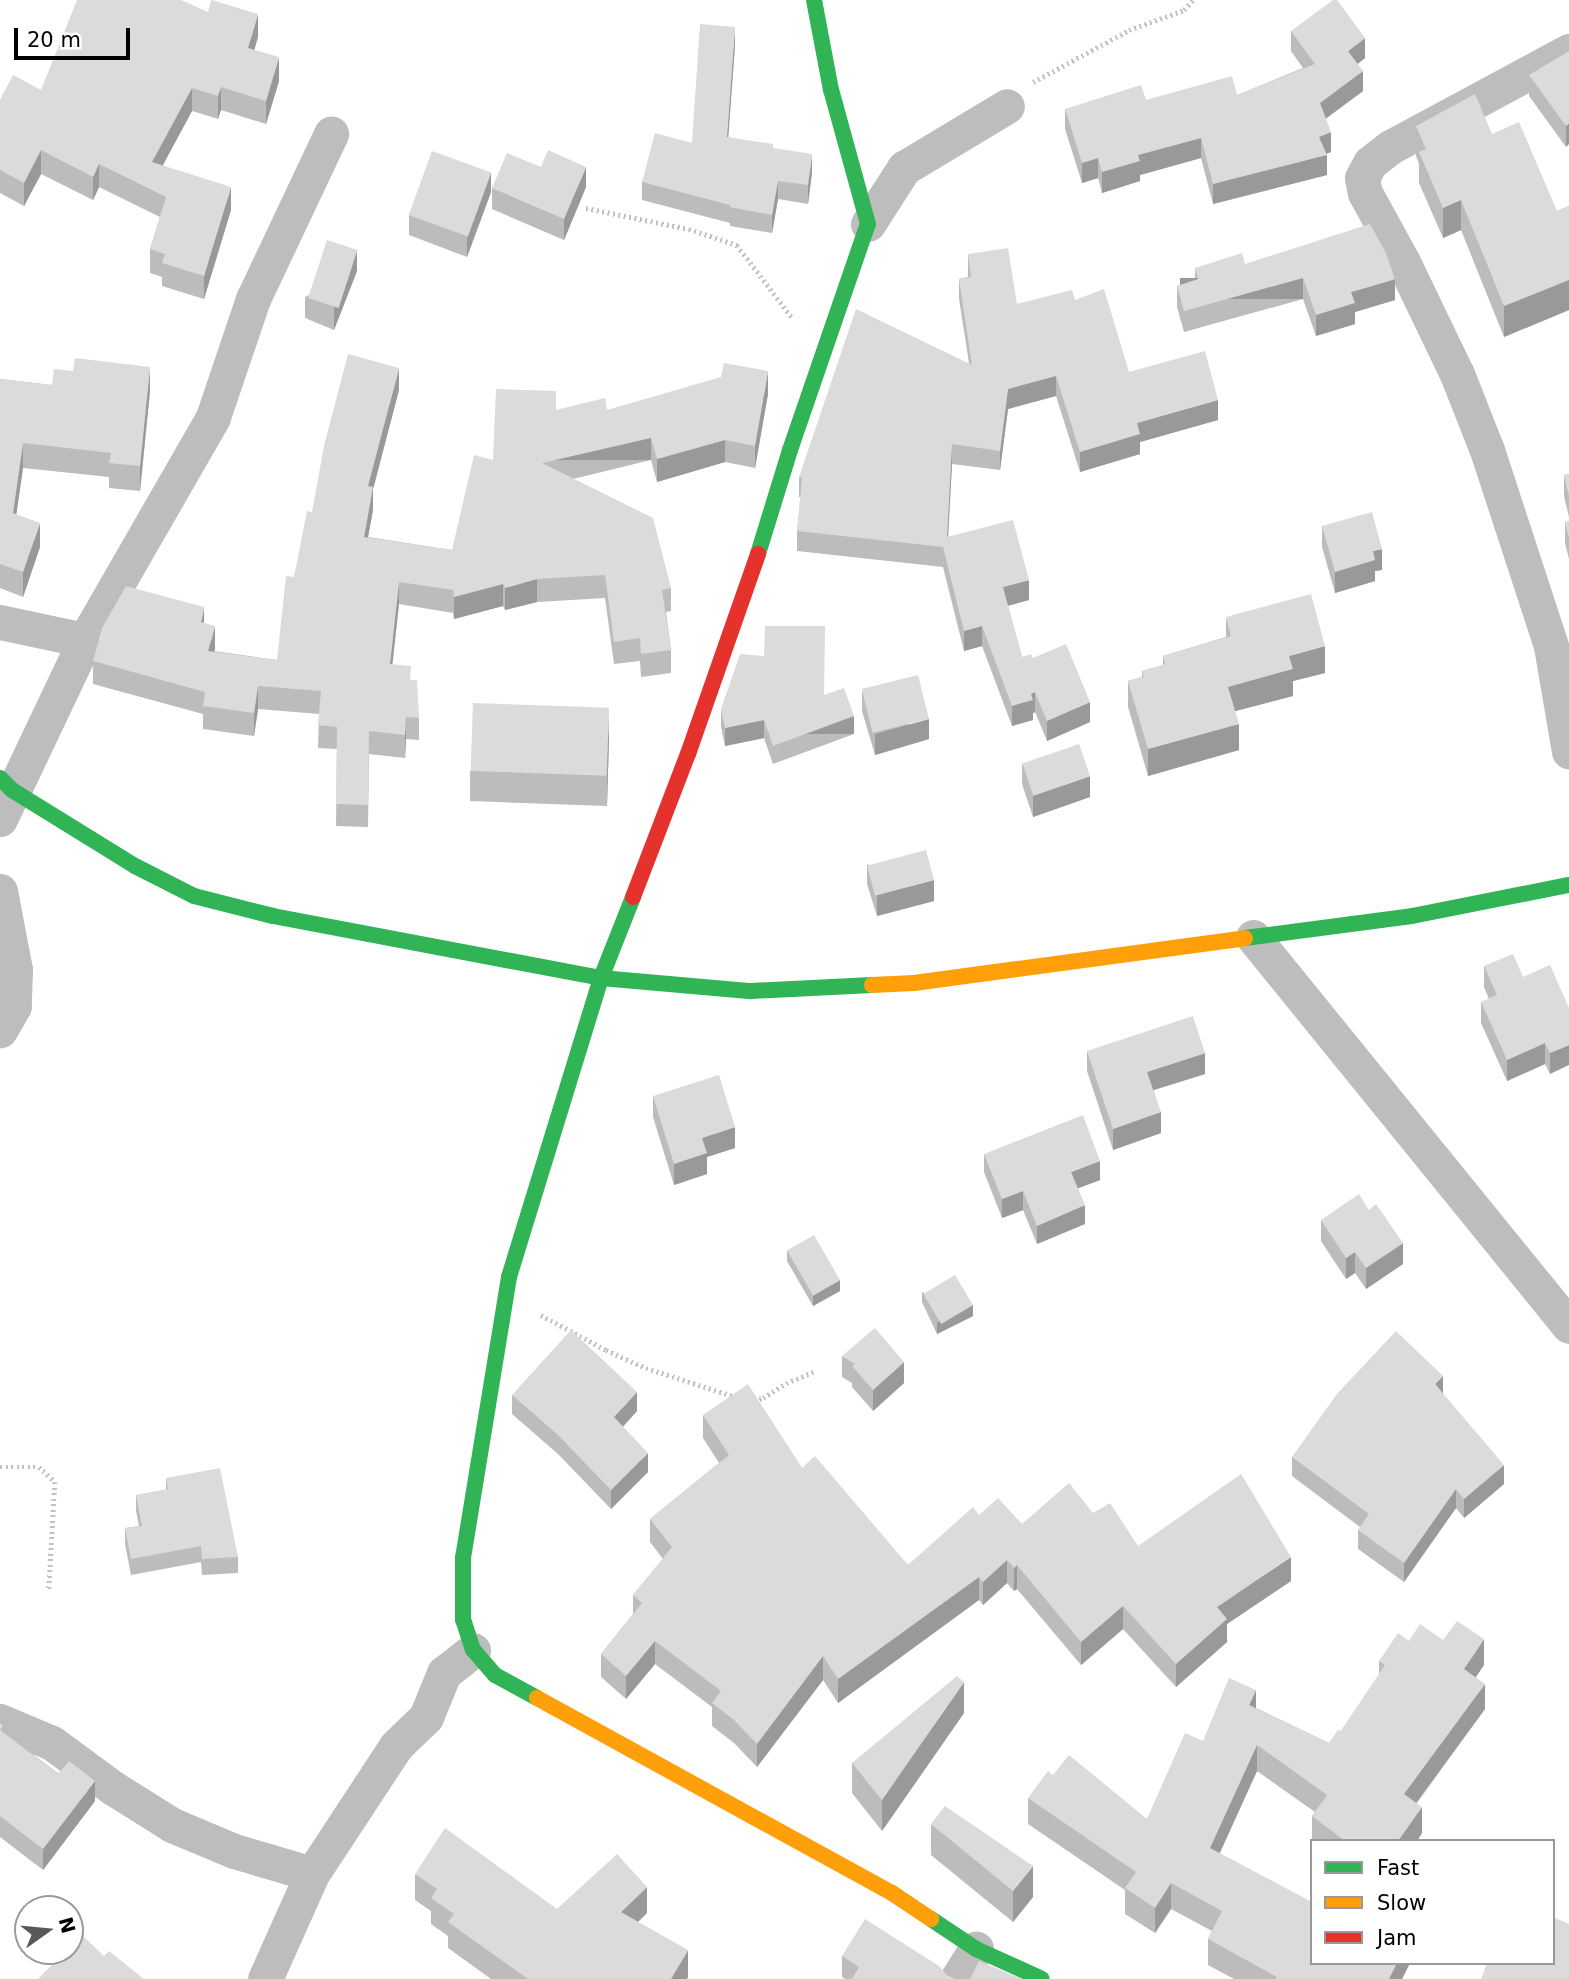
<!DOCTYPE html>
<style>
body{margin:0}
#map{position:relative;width:1569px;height:1979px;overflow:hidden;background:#fff;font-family:"DejaVu Sans",sans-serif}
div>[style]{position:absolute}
.path>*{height:4.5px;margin-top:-2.25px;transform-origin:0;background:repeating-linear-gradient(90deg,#c2c2c2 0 2px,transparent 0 5.5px)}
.street>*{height:35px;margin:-17.5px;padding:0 17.5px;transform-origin:17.5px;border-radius:17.5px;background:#bdbdbd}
.fast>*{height:16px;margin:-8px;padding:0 8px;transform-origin:8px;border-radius:8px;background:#30b455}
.slow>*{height:16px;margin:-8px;padding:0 8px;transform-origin:8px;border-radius:8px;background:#ff9f0a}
.jam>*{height:16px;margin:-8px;padding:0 8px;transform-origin:8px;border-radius:8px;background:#e5322d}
.wall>*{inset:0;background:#bcbcbc}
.shaded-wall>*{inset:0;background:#999;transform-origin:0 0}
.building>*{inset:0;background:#dbdbdb;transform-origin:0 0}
span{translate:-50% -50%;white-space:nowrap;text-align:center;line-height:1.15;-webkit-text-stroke:5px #fff;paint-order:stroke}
.legend{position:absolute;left:1310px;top:1839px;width:245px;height:126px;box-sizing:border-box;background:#fff;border:2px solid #999;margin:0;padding:9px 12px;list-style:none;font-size:21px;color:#000}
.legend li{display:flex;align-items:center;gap:14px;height:35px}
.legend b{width:35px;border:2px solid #999}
.north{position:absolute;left:14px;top:1895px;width:70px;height:70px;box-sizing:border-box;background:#fff;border:2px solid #999;border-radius:50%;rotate:75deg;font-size:19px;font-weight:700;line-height:28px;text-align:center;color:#000}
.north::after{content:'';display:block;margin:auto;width:24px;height:32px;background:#595959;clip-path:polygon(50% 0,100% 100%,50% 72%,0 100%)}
.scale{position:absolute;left:14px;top:28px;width:116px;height:32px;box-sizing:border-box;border:4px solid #000;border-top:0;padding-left:9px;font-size:21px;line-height:24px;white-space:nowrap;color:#000;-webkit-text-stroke:5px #fff;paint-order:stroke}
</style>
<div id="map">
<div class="path">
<div style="left:1033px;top:82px;width:109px;rotate:-28.4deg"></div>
<div style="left:1129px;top:30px;width:59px;rotate:-20deg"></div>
<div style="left:1184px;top:10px;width:13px;rotate:-48deg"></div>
<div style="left:586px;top:208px;width:105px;rotate:11.5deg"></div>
<div style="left:689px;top:229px;width:51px;rotate:18.4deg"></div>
<div style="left:737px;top:245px;width:93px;rotate:52.9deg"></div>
<div style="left:541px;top:1315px;width:74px;rotate:28.3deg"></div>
<div style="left:606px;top:1350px;width:44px;rotate:24.2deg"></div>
<div style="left:646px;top:1368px;width:95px;rotate:17.9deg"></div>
<div style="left:754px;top:1400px;width:9px;rotate:-13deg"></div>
<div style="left:763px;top:1398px;width:27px;rotate:-33deg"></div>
<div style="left:786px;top:1383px;width:32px;rotate:-22deg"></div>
<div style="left:0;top:1467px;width:39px"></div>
<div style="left:39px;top:1467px;width:22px;rotate:43deg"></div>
<div style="left:55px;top:1482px;width:108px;rotate:93.2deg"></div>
</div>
<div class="street">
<div style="left:1569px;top:51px;width:204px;rotate:151.7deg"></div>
<div style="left:1389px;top:148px;width:24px;rotate:142deg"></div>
<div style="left:1370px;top:163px;width:17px;rotate:118deg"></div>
<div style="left:1362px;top:178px;width:15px;rotate:79deg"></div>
<div style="left:1365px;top:193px;width:79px;rotate:61.2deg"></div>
<div style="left:1403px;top:262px;width:124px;rotate:64.3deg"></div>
<div style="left:1457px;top:374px;width:82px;rotate:68.5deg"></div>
<div style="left:1487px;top:450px;width:206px;rotate:71.9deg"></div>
<div style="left:1551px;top:646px;width:107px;rotate:80.3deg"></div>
<div style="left:868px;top:224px;width:67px;rotate:-57.3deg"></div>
<div style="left:904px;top:168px;width:120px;rotate:-31deg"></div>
<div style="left:0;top:622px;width:87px;rotate:12deg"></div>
<div style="left:0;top:819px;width:198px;rotate:-64.6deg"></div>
<div style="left:85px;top:640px;width:257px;rotate:-60.1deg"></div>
<div style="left:213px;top:417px;width:125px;rotate:-71.3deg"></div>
<div style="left:253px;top:299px;width:183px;rotate:-64.7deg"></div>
<div style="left:0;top:891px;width:80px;rotate:79.2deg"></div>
<div style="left:15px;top:970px;width:36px;rotate:92deg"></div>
<div style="left:14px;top:1006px;width:28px;rotate:120deg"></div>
<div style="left:1253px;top:937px;width:501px;rotate:50.91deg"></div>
<div style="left:0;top:1721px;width:56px;rotate:22.9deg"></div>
<div style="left:52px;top:1743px;width:76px;rotate:36.4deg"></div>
<div style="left:113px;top:1788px;width:70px;rotate:32.1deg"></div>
<div style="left:172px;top:1825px;width:67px;rotate:22.8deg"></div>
<div style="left:234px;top:1851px;width:81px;rotate:16.4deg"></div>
<div style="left:265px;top:1979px;width:115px;rotate:-65.9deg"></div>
<div style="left:312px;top:1874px;width:153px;rotate:-56.7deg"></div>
<div style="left:396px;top:1746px;width:42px;rotate:-44deg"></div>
<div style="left:426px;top:1717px;width:48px;rotate:-67.8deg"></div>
<div style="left:444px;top:1673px;width:37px;rotate:-38deg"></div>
<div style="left:957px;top:1979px;width:36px;rotate:-58deg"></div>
</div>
<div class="fast">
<div style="left:758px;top:554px;width:109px;rotate:-72.9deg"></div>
<div style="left:790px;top:450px;width:239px;rotate:-71deg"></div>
<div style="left:868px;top:224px;width:139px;rotate:-105.4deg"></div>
<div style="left:831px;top:90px;width:92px;rotate:-100.7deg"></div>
<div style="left:0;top:778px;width:17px;rotate:45deg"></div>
<div style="left:12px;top:790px;width:145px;rotate:31.7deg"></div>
<div style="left:135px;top:866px;width:66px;rotate:27deg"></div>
<div style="left:194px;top:896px;width:81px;rotate:14.2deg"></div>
<div style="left:273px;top:916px;width:334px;rotate:10.7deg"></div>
<div style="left:601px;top:978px;width:151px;rotate:5deg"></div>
<div style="left:751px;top:991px;width:121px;rotate:-2.8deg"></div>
<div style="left:1245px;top:938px;width:168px;rotate:-7.5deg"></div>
<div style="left:1412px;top:916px;width:160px;rotate:-11.2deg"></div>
<div style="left:537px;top:1698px;width:48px;rotate:-151.3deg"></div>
<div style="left:495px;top:1675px;width:33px;rotate:-131deg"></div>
<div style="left:473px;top:1650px;width:32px;rotate:-108deg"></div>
<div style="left:463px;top:1620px;width:62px;rotate:-90deg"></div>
<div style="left:463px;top:1558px;width:285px;rotate:-80.7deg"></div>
<div style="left:509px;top:1277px;width:313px;rotate:-72.9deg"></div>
<div style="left:601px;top:978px;width:87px;rotate:-68.4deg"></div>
<div style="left:931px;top:1919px;width:54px;rotate:33.7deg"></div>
<div style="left:976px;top:1949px;width:72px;rotate:24.4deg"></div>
</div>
<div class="slow">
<div style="left:872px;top:985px;width:42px;rotate:-2.7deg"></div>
<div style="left:914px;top:983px;width:334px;rotate:-7.7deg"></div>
<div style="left:537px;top:1698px;width:405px;rotate:28.8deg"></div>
<div style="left:892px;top:1893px;width:47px;rotate:33.7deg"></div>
</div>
<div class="jam">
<div style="left:633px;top:897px;width:153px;rotate:-69deg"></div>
<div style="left:688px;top:754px;width:212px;rotate:-70.7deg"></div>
</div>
<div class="wall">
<div style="clip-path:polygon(1291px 31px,1365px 58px,1358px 64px,1363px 91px,1326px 118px,1331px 152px,1326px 154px,1327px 175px,1213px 204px,1201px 158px,1140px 175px,1140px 181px,1102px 193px,1098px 178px,1082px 183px,1065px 129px,1065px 109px,1146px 100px,1237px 95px,1303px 68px,1291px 51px)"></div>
<div style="clip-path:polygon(258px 37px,254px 50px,279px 81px,266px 124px,221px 110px,218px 119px,192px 111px,163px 165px,231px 210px,204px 299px,162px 286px,162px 277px,150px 273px,150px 249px,160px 217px,99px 187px,93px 200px,41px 174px,24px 206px,0 193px,0 100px)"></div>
<div style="clip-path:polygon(735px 45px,728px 137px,773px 148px,812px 172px,808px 204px,778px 199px,772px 233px,730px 226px,730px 223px,642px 200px,642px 182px,692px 143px)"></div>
<div style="clip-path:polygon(1569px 51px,1566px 147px,1529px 96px,1529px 75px)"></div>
<div style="clip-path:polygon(1416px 126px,1492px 134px,1557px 211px,1569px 206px,1569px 310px,1504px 337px,1461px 230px,1443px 238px,1419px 183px,1419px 164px,1416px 156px)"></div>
<div style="clip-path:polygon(541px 167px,586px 187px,564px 240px,492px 209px,492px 188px)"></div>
<div style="clip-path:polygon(491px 192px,467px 257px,409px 235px,409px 215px)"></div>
<div style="clip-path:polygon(968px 254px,1017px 304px,1075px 300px,1129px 372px,1218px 420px,1140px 442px,1140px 454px,1080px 472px,1056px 396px,1008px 409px,1000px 470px,952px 464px,948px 537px,1029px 600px,1008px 606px,1022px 657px,1033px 658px,1090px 722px,1047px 741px,1035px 712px,1033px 713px,1033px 720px,1012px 726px,982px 646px,964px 651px,943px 567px,797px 551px,797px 531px,801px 497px,799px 497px,799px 477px,969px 363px,959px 299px,959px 279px,968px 277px)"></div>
<div style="clip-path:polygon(1245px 264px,1395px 300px,1355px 312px,1355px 324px,1316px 336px,1303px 299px,1184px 332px,1177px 307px,1177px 286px,1195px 281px,1195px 268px)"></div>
<div style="clip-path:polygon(357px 271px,334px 330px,305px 318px,305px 297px)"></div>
<div style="clip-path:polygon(0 379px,52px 385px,150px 391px,140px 491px,109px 488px,109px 477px,23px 468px,16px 514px,40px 547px,23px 597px,0 588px)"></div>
<div style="clip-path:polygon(399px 390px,373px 487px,373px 510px,368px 537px,452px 550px,493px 460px,556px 410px,607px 410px,768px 394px,755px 468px,725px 462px,657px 482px,651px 460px,573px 479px,671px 588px,671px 611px,666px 612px,671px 650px,671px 673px,641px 677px,640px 661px,614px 664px,605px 598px,537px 602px,505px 610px,503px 606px,454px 619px,453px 613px,399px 604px,392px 664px,411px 680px,419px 718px,419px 740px,406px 739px,405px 758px,369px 754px,368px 827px,336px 826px,337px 749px,318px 748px,319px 714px,258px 709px,254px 736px,203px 729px,203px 714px,93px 684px,93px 661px,204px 623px,215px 649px,214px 651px,277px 660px,294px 577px,312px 512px)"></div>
<div style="clip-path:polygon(1569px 474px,1569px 517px,1564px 496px,1564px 475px)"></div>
<div style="clip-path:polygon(1569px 521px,1569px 559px,1565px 543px,1565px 522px)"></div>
<div style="clip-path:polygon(1322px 526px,1382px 570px,1375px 571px,1375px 581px,1335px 593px,1322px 547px)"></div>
<div style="clip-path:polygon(1226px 617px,1325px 673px,1293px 681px,1293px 696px,1235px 711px,1239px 750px,1148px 776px,1128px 707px,1128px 681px,1142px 677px,1142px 671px,1163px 665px,1163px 656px,1226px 637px)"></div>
<div style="clip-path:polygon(862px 691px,929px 739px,875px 755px,862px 711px)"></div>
<div style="clip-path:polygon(825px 695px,854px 734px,773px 764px,764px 738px,725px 746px,721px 727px,721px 709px)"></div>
<div style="clip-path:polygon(609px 738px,607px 806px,470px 801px,470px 771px)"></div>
<div style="clip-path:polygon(1022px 764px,1090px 797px,1033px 817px,1022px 784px)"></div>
<div style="clip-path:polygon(867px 864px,934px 901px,877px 916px,867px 884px)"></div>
<div style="clip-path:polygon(1484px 966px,1523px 977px,1569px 1008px,1550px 1074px,1545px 1064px,1507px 1081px,1481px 1023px,1481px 1002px,1489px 999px,1484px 987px)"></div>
<div style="clip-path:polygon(1087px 1051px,1205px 1074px,1154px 1090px,1161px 1133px,1113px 1150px,1087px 1071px)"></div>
<div style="clip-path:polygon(653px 1096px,735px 1148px,707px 1157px,707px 1174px,674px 1185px,653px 1117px)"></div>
<div style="clip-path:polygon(984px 1154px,1100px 1180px,1078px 1188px,1085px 1224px,1037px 1244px,1023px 1210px,1002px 1218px,984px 1172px)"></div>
<div style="clip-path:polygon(1321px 1220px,1403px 1264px,1366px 1289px,1355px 1273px,1346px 1279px,1321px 1241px)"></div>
<div style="clip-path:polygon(787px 1250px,840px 1291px,813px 1306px,787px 1261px)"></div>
<div style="clip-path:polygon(922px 1292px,973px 1316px,937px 1334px,922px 1302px)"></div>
<div style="clip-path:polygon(842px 1356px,904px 1383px,873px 1411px,852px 1387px,852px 1383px,842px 1377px)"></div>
<div style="clip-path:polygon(1443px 1394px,1504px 1484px,1464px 1518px,1456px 1508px,1404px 1582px,1358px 1549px,1358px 1530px,1360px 1527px,1292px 1476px,1292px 1457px)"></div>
<div style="clip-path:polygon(512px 1395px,637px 1411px,623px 1427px,648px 1472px,611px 1509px,558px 1454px,512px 1414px)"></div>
<div style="clip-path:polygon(703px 1415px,802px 1468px,908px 1565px,979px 1515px,1022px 1524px,1093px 1513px,1138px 1546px,1291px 1581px,1227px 1624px,1227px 1642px,1176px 1687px,1123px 1629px,1081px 1665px,1017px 1589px,1014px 1591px,1007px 1583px,983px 1605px,979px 1600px,838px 1703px,823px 1680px,757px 1767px,734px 1743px,712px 1726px,712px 1707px,655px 1664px,626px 1699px,601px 1677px,601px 1654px,633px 1614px,633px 1595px,663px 1559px,650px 1542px,650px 1519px,719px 1463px,703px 1438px)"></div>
<div style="clip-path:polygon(166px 1478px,238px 1557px,238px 1573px,202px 1575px,201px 1562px,131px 1575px,125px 1544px,125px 1528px,139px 1526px,136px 1511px,136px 1495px,166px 1490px)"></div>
<div style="clip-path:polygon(1443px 1640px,1484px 1665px,1476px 1677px,1485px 1709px,1417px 1803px,1422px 1833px,1417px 1841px,1312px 1841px,1312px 1816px,1315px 1812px,1257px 1771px,1220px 1853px,1312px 1963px,1410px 1963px,1402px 1979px,1234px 1979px,1208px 1965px,1208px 1939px,1212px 1931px,1171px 1909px,1155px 1933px,1125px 1914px,1125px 1890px,1028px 1824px,1028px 1798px,1147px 1819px,1203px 1741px,1256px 1708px,1329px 1743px,1341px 1731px,1379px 1675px,1379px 1661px,1409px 1641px)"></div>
<div style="clip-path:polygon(964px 1713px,882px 1831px,852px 1793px,852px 1763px)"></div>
<div style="clip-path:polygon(0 1723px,3px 1732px,95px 1801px,43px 1870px,0 1837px)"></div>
<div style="clip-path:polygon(931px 1824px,1033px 1897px,1013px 1922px,931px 1855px)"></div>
<div style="clip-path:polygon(415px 1874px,557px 1909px,647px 1913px,638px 1922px,688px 1977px,687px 1979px,491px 1979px,448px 1948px,448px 1936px,431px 1924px,431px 1911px,415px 1900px)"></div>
<div style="clip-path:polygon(842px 1956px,947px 1975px,955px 1979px,845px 1979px,842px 1977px)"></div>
</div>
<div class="shaded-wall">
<div style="clip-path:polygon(258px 14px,258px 37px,248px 72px,248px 48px)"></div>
<div style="clip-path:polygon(735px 27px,735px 45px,727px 155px,727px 137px)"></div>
<div style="clip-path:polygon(1365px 38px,1365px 58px,1348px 71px,1348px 51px)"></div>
<div style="clip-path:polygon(279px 57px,279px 81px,266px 124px,266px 101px)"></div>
<div style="clip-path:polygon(1363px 71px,1363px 91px,1320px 123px,1320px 103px)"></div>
<div style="clip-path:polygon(221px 87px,221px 110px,218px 119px,218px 96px)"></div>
<div style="clip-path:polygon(192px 88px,192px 111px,152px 185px,152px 162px)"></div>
<div style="clip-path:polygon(1569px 123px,1569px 144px,1566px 147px,1566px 126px)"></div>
<div style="clip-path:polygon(1331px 132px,1331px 152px,1320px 156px,1327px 155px,1327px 175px,1213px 204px,1213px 184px)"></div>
<div style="clip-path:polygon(1201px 138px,1201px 158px,1140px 175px,1140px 181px,1102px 193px,1102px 172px,1138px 155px)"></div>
<div style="clip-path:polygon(41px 150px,41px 174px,24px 206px,24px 183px)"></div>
<div style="clip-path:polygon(812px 154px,812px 172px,808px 204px,808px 185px)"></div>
<div style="clip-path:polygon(1098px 158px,1098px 178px,1082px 183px,1082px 163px)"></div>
<div style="clip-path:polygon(99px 164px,99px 187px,93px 200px,93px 177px)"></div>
<div style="clip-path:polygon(586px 167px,586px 187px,564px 240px,564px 219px)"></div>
<div style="clip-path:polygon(491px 172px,491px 192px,467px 257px,467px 237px)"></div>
<div style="clip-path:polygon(778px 181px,778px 199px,772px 233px,772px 215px)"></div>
<div style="clip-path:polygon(231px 187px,231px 210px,204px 299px,204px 276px)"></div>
<div style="clip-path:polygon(1461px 200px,1461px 230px,1443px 238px,1443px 208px)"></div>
<div style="clip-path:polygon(357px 250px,357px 271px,334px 330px,334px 309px)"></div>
<div style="left:1303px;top:278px;width:21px;height:123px;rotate:90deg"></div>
<div style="clip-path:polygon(1395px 279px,1395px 300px,1355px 312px,1355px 324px,1316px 336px,1316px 315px,1351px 292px)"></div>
<div style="clip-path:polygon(1569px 280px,1569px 310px,1504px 337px,1504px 306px)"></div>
<div style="clip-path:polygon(150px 367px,150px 391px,140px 491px,140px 466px)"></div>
<div style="clip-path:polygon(399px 368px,399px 390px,368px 509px,368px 486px)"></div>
<div style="clip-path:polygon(768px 371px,768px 394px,755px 468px,755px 446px)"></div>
<div style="clip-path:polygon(1056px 376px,1056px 396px,1008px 409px,1000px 470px,1000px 451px,1008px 389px)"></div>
<div style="clip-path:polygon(1218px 400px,1218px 420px,1140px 442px,1140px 454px,1080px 472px,1080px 452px,1137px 423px)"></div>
<div style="left:651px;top:438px;width:22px;height:112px;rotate:90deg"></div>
<div style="clip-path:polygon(725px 440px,725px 462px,657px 482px,657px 459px)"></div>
<div style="clip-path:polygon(23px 443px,23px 468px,13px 538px,13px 513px)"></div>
<div style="clip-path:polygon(952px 444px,952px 464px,947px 557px,947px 537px)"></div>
<div style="clip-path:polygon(373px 487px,373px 510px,364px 559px,364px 537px)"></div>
<div style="clip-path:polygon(40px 523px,40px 547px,23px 597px,23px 572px)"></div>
<div style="clip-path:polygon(1382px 549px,1382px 570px,1375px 571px,1375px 581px,1335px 593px,1335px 572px,1373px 551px)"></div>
<div style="clip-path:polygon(537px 579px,537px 602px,505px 610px,505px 588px)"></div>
<div style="clip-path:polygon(1029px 580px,1029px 600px,1003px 607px,1003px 587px)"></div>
<div style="clip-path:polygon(399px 582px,399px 604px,390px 687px,390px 664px)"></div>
<div style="clip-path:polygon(503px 584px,503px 606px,454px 619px,454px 597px)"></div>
<div style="clip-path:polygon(204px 607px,204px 630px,201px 622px)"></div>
<div style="clip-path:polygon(215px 626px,215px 649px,208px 673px,208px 651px)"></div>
<div style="clip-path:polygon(982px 626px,982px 646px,964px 651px,964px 631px)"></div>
<div style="clip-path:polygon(1325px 646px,1325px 673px,1293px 681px,1293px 696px,1228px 713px,1228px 687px,1289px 656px)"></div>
<div style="clip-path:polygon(258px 686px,258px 709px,254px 736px,254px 713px)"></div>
<div style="clip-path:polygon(1035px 692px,1035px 712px,1033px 713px,1033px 720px,1012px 726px,1012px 706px)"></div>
<div style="clip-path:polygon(1090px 702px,1090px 722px,1047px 741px,1047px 721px)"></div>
<div style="clip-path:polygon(609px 707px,609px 738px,607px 806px,607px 775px)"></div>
<div style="left:854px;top:716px;width:18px;height:86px;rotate:90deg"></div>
<div style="clip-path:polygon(406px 717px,406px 739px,405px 758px,405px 735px)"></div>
<div style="clip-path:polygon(929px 719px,929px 739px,875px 755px,875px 734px)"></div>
<div style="clip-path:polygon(764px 720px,764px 738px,725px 746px,725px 728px)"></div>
<div style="clip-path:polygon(1239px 724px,1239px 750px,1148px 776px,1148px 749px)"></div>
<div style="clip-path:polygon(1090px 776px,1090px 797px,1033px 817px,1033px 796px)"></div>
<div style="clip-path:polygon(934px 880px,934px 901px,877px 916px,877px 895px)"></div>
<div style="clip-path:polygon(1545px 1043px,1545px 1064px,1507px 1081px,1507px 1060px)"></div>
<div style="clip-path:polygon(1569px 1045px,1569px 1065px,1550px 1074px,1550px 1053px)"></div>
<div style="clip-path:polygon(1205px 1053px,1205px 1074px,1147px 1092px,1147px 1072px)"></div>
<div style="clip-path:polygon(1161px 1112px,1161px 1133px,1113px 1150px,1113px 1129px)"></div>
<div style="clip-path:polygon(735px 1127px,735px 1148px,707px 1157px,707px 1174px,674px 1185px,674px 1164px,702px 1138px)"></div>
<div style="clip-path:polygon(1100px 1161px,1100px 1180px,1071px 1191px,1071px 1172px)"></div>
<div style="clip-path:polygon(1023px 1191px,1023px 1210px,1002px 1218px,1002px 1199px)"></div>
<div style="clip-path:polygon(1085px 1205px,1085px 1224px,1037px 1244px,1037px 1226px)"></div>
<div style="clip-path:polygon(1403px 1243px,1403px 1264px,1366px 1289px,1366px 1268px)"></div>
<div style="clip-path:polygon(1355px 1252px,1355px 1273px,1346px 1279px,1346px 1258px)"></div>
<div style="clip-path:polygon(840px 1280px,840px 1291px,813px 1306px,813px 1296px)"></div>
<div style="clip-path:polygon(973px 1305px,973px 1316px,937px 1334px,937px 1323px)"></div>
<div style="clip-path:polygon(904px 1362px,904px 1383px,873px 1411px,873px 1390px)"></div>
<div style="clip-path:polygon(1443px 1376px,1443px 1395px,1435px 1384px)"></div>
<div style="clip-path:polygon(637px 1392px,637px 1411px,614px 1436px,614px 1417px)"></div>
<div style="clip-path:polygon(648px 1453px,648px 1472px,611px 1509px,611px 1490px)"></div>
<div style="clip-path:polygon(1504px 1465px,1504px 1484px,1464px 1518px,1464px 1499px)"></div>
<div style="clip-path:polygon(1456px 1489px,1456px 1508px,1404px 1582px,1404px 1563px)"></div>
<div style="clip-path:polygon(1291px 1557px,1291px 1581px,1227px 1624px,1227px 1642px,1176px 1687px,1176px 1664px,1217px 1607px)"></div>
<div style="clip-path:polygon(1007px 1560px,1007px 1583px,983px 1605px,983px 1582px)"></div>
<div style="clip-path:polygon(1017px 1565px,1017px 1589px,1014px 1591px,1014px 1568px)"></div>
<div style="clip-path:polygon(979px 1577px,979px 1600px,838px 1703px,838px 1679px)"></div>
<div style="clip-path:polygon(1123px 1606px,1123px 1629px,1081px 1665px,1081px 1642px)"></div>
<div style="clip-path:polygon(1484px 1639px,1484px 1665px,1464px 1694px,1464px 1669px)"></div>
<div style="clip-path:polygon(655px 1641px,655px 1664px,626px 1699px,626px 1676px)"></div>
<div style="clip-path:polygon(823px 1656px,823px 1680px,757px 1767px,757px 1744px)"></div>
<div style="clip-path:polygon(964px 1682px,964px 1713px,882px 1831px,882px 1800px)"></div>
<div style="clip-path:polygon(1485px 1684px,1485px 1709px,1404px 1819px,1404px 1794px)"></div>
<div style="clip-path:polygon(1256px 1690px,1256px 1716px,1249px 1705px)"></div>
<div style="clip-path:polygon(1257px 1745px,1257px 1771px,1210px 1874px,1210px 1848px)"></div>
<div style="clip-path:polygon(95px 1781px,95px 1801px,43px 1870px,43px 1849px)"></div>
<div style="clip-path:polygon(1422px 1807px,1422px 1833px,1417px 1841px,1398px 1841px)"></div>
<div style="clip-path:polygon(1033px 1866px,1033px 1897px,1013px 1922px,1013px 1891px)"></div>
<div style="clip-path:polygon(1171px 1883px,1171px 1909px,1155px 1933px,1155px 1908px)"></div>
<div style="clip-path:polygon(647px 1887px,647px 1913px,621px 1938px,621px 1912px)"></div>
<div style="clip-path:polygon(688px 1950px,688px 1977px,687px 1979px,671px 1979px)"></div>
<div style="clip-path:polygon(1397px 1963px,1410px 1963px,1402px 1979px,1389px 1979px)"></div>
</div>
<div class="building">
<div style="clip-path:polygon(77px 0,181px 0,208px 12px,211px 0,212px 0,258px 14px,248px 48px,279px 57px,266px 101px,221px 87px,218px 96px,192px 88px,152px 162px,231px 187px,204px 276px,162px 263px,165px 254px,150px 249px,166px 197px,99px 164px,93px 177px,41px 150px,24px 183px,0 170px,0 100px,13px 75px,41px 90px)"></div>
<div style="clip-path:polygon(1333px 0,1337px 0,1365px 38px,1348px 51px,1363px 71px,1320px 103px,1331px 132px,1319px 137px,1327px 155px,1213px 184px,1201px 138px,1138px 155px,1140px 161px,1102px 172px,1098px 158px,1082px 163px,1065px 109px,1141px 85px,1146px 100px,1232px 76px,1237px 95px,1315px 64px,1291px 31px)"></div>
<div style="clip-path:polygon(700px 24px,735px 27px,727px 137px,773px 144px,773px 148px,812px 154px,808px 185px,778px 181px,772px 215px,730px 207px,730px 205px,642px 182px,655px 133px,692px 143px)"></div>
<div style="clip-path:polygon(1569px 51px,1569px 123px,1566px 126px,1529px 75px)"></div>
<div style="clip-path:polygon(1475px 94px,1492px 134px,1519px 122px,1557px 211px,1569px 206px,1569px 280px,1504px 306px,1461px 200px,1443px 208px,1419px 152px,1426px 149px,1416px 126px)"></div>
<div style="clip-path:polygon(548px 150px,586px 167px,564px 219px,492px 188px,507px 153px,541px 167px)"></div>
<div style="left:432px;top:151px;width:63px;height:68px;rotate:20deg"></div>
<div style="clip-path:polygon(1370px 224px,1386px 253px,1395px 279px,1351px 292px,1355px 303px,1316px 315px,1303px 278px,1184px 311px,1177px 286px,1198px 279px,1195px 268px,1242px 253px,1245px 264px)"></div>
<div style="left:327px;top:240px;width:32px;height:61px;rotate:18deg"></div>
<div style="clip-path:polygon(1008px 248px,1017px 304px,1072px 290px,1075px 300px,1104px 289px,1129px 372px,1205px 351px,1218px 400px,1137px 423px,1140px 434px,1080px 452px,1056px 376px,1008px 389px,1000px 451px,952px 444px,947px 537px,1013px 520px,1029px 580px,1003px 587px,1022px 657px,1031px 654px,1033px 658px,1066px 644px,1090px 702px,1047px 721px,1035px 692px,1031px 694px,1033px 700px,1012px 706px,982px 626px,964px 631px,943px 547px,797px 531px,802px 478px,799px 477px,856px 309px,972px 365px,959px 279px,971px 277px,968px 254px)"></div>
<div style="clip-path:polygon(348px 354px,399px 368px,368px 486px,373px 487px,364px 537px,452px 550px,474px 455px,493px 460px,496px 389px,556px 391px,556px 410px,605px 398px,607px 410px,721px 377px,724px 363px,768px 371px,755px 446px,725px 440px,657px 459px,651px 438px,542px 463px,653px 518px,671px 588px,662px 590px,671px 650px,641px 654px,640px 638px,614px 642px,605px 575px,537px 579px,505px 588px,503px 584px,454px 597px,453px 590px,399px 582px,390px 664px,411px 666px,410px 680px,417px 680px,419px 718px,406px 717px,405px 735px,369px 731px,368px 805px,336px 804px,337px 727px,318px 725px,321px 691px,258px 686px,254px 713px,203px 706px,205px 692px,93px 661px,102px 628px,126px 586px,204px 607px,201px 622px,215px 626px,208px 651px,277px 660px,286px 576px,294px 577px,307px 511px,312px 512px,324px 446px)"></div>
<div style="clip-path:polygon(75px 358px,150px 367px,140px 466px,109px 463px,111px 453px,23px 443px,13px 513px,40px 523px,23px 572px,0 564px,0 379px,52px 385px,54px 369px,73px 371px)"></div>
<div style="clip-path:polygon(1569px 474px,1569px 496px,1564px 475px)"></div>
<div style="clip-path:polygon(1372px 512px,1382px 549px,1373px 551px,1375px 560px,1335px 572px,1322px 526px)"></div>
<div style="clip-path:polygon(1569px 521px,1569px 538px,1565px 522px)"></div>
<div style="clip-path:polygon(1311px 594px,1325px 646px,1289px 656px,1293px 669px,1228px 687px,1239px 724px,1148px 749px,1128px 681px,1144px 677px,1142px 671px,1165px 664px,1163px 656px,1231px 636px,1226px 617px)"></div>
<div style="clip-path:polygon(765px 626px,825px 626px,824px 695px,844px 688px,854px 716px,773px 746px,764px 720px,725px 728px,721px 709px,740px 654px,764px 656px)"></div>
<div style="left:918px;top:675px;width:45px;height:58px;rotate:76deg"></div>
<div style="left:473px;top:703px;width:136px;height:68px;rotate:2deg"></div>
<div style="left:1079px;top:744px;width:34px;height:60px;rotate:71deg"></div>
<div style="left:926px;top:850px;width:31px;height:61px;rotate:75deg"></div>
<div style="clip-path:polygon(1513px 954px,1523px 977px,1550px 965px,1569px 1008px,1569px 1045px,1550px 1053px,1545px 1043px,1507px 1060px,1481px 1002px,1497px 995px,1484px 966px)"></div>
<div style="clip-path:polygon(1193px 1016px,1205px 1053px,1147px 1072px,1161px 1112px,1113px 1129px,1087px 1051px)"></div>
<div style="clip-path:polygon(719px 1075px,735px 1127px,702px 1138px,707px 1153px,674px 1164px,653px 1096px)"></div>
<div style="clip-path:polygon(1083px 1115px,1100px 1161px,1071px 1172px,1085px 1205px,1037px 1226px,1023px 1191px,1002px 1199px,984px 1154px)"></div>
<div style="clip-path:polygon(1359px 1194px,1369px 1210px,1376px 1204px,1403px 1243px,1366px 1268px,1355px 1252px,1346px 1258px,1321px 1220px)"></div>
<div style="left:814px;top:1235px;width:52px;height:31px;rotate:60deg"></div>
<div style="left:955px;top:1275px;width:35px;height:37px;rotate:59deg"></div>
<div style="clip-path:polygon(875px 1328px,904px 1362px,873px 1390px,852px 1366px,855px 1364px,842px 1356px)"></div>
<div style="clip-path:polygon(571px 1330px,637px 1392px,614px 1417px,648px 1453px,611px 1490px,558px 1435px,512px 1395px)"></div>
<div style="clip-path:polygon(1396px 1331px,1443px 1376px,1435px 1384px,1504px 1465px,1464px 1499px,1456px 1489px,1404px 1563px,1358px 1530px,1369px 1514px,1292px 1457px,1337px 1394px)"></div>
<div style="clip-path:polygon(748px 1384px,802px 1468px,815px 1456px,908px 1565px,973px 1507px,979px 1515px,998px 1498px,1022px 1524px,1069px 1483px,1093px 1513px,1110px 1503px,1138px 1546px,1241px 1474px,1291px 1557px,1217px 1607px,1227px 1619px,1176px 1664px,1123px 1606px,1081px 1642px,1017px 1565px,1014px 1568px,1007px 1560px,983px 1582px,979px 1577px,838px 1679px,823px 1656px,757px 1744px,734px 1720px,712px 1703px,721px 1691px,655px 1641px,626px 1676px,601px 1654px,642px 1603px,633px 1595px,672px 1547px,650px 1519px,729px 1455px,703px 1415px)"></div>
<div style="clip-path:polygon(220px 1468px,238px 1557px,202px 1559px,201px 1546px,131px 1559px,125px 1528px,142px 1526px,136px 1495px,168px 1489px,166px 1478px)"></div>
<div style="clip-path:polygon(1457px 1621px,1484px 1639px,1464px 1669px,1485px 1684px,1404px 1794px,1422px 1807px,1398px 1841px,1345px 1841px,1312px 1816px,1327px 1795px,1257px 1745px,1210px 1848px,1312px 1902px,1312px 1963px,1397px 1963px,1389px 1979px,1276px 1979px,1277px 1977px,1208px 1939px,1222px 1911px,1171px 1883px,1155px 1908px,1125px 1888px,1136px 1872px,1028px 1798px,1048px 1771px,1053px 1775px,1069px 1755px,1147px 1819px,1185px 1733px,1203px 1741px,1229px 1678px,1256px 1690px,1249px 1705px,1329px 1743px,1338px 1730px,1341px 1731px,1385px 1665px,1379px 1661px,1398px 1633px,1409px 1641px,1420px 1624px,1443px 1640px)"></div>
<div style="clip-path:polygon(957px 1676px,964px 1682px,882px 1800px,852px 1763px)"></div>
<div style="clip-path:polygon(0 1723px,3px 1726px,0 1730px,58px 1774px,69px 1761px,95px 1781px,43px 1849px,0 1816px)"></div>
<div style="clip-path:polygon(945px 1806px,1033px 1866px,1013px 1891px,931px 1824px)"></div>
<div style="clip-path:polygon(445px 1828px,557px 1909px,617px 1854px,647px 1887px,621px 1912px,688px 1950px,671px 1979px,528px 1979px,448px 1922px,454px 1914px,431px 1898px,437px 1889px,415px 1874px)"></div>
<div style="clip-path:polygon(1553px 1917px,1569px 1924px,1569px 1979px,1481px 1979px,1487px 1963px,1553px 1963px)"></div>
<div style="clip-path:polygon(865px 1919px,939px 1966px,947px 1975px,955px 1979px,852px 1979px,859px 1967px,842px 1956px)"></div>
<div style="clip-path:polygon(81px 1934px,104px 1956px,109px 1951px,144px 1979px,38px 1979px,65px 1951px,70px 1951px,70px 1945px)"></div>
<div style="clip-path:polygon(979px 1961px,1022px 1979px,970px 1979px)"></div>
</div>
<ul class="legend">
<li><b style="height:9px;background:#30b455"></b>Fast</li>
<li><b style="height:9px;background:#ff9f0a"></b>Slow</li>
<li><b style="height:9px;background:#e5322d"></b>Jam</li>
</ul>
<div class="north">N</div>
<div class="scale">20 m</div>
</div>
